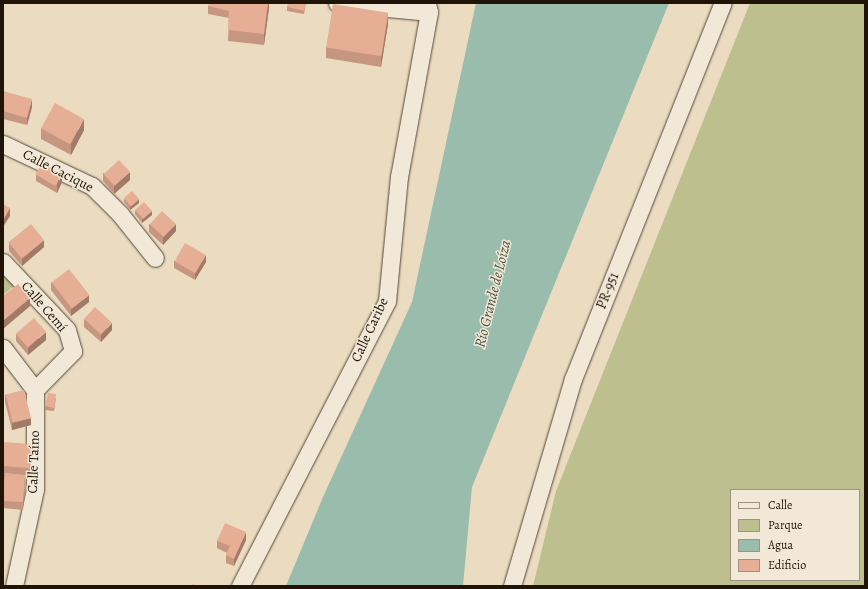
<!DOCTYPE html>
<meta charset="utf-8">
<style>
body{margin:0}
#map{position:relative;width:868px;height:589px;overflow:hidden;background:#ebdcc1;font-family:Alegreya,serif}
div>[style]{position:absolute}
.green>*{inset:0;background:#bdbf8f}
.water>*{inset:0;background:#99bcad}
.roads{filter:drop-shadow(0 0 1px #534636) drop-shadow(0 0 1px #534636)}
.minor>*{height:17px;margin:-8.5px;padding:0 8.5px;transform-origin:8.5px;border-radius:8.5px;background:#f2e8d7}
.wall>*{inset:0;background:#c69680}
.shaded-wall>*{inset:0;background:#a17a68}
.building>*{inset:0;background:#e6ae95;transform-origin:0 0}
span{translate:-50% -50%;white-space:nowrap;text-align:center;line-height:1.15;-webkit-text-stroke:3px #f2e8d7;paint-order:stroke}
.street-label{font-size:14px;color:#201408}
.water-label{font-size:15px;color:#4a4f42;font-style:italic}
.frame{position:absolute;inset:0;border:4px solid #201408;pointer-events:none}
.legend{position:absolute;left:730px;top:489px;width:130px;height:92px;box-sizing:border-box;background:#f2e8d7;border:1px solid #9e9384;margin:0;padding:5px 7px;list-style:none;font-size:12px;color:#201408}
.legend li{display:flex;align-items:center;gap:8px;height:20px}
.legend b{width:20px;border:1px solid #9e9384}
</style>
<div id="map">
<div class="green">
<div style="clip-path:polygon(evenodd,750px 3px,865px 3px,865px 586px,533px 586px,556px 491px,750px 3px,731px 490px,859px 490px,859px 580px,731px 580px,731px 490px)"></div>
<div style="clip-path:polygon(3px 272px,15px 285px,3px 295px)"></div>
</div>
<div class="water">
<div style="clip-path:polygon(476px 3px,669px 3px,472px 487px,463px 586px,286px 586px,323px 497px,412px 302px)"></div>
</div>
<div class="roads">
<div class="minor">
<div style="left:337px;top:3px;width:92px;rotate:5.6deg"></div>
<div style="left:3px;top:144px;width:98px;rotate:25.3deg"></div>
<div style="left:92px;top:186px;width:40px;rotate:45deg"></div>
<div style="left:120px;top:214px;width:56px;rotate:51.5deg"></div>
<div style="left:3px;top:262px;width:93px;rotate:46.7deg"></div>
<div style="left:67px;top:330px;width:22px;rotate:74deg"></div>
<div style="left:73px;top:351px;width:54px;rotate:134.3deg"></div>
<div style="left:3px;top:348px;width:53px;rotate:52.7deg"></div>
<div style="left:35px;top:390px;width:99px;rotate:90deg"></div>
<div style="left:35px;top:489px;width:99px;rotate:102.2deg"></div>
<div style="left:240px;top:586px;width:321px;rotate:-62.7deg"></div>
<div style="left:387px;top:301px;width:125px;rotate:-84.5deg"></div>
<div style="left:399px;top:177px;width:168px;rotate:-79.7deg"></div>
<div style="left:429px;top:12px;width:9px;rotate:-103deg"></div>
<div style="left:512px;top:586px;width:216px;rotate:-73.6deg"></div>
<div style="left:573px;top:379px;width:405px;rotate:-68.3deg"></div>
</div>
</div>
<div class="wall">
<div style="clip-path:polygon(269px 3px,269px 8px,264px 45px,228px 41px,229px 18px,208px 14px,208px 6px)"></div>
<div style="clip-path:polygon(306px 3px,304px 14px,287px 11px,287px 7px)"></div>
<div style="clip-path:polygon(388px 24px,381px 67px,326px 58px,326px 47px)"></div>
<div style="clip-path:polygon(3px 91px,32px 107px,27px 125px,3px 119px)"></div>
<div style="clip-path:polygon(41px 128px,84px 130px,71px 155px,41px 139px)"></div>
<div style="clip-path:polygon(103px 173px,130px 180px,114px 194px,103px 181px)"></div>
<div style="clip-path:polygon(36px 174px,62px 182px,57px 193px,36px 181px)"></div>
<div style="clip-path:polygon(124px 198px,139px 203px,130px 210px,124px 202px)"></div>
<div style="clip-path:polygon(135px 210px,152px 215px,142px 223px,135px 214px)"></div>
<div style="clip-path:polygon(149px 224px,176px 231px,163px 245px,149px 232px)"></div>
<div style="clip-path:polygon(9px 243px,44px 247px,22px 266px,9px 251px)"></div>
<div style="clip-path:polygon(174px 261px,206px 262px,195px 280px,174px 268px)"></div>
<div style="clip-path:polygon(51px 282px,89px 302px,71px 316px,51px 290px)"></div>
<div style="clip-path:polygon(3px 296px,30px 306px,4px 328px,3px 327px)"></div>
<div style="clip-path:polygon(84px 319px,112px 330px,101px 342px,84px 327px)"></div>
<div style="clip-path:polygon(16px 334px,46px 340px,28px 355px,16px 341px)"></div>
<div style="clip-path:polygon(5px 394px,31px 425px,12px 430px,5px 402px)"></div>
<div style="clip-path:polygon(56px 398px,54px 411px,45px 410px,45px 406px)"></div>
<div style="clip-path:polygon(3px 442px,31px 451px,30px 475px,23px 475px,25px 482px,23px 510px,3px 508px,3px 492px,4px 474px,3px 474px)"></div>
<div style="clip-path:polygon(246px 540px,234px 566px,226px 563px,226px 555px,227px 553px,217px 548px,217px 541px)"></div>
</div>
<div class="shaded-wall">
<div style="clip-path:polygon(268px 3px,269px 3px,269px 8px,264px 45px,264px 34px)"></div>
<div style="clip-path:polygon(388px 13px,388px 24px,381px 67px,381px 56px)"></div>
<div style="clip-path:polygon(32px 99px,32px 107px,27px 125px,27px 118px)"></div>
<div style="clip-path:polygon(84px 119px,84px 130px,71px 155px,71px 144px)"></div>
<div style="clip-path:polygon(130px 172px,130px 180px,114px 194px,114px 186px)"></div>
<div style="clip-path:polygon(62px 175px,62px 182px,57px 193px,57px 185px)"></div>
<div style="clip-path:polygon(139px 199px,139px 203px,130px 210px,130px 206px)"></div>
<div style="clip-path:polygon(10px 208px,10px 216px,3px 227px,3px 220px)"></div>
<div style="clip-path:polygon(152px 211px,152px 215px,142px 223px,142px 219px)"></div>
<div style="clip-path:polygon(176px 224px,176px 231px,163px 245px,163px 237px)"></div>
<div style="clip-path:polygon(44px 240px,44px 247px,22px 266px,22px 259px)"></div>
<div style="clip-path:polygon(206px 255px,206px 262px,195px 280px,195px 273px)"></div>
<div style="clip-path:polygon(89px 295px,89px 302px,71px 316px,71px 309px)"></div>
<div style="clip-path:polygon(30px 298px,30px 306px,4px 328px,4px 320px)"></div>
<div style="clip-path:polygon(112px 323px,112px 330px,101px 342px,101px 335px)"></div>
<div style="clip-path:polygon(46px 332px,46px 340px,28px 355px,28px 348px)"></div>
<div style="clip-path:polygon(31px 418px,31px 425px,12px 430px,12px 422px)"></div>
<div style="clip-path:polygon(25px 475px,25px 482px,23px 510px,23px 502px)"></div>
<div style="clip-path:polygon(246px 532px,246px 540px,234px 566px,234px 559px)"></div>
</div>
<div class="building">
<div style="clip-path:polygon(209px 3px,230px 3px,229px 11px,208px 6px)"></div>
<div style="clip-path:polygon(230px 3px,268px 3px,264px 34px,228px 30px,229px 7px)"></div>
<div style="clip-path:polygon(288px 3px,306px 3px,304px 11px,287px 7px)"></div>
<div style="left:333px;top:4px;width:56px;height:44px;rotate:9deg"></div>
<div style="clip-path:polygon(3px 91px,32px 99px,27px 118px,3px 111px)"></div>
<div style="left:55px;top:103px;width:33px;height:29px;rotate:29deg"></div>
<div style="left:119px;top:160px;width:16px;height:21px;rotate:47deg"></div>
<div style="left:42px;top:163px;width:23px;height:13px;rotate:31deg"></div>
<div style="left:132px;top:191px;width:11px;height:11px;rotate:49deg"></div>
<div style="left:144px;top:202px;width:12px;height:12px;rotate:48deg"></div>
<div style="clip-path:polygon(3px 204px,10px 208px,3px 220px)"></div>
<div style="left:162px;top:211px;width:19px;height:18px;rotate:43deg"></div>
<div style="left:31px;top:224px;width:21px;height:29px;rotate:51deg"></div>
<div style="left:185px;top:243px;width:24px;height:21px;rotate:30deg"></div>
<div style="left:69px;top:269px;width:33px;height:22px;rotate:52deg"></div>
<div style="clip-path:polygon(18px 284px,30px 298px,4px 320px,3px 319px,3px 296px)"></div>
<div style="left:95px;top:307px;width:23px;height:16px;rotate:43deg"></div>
<div style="left:34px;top:318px;width:18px;height:24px;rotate:49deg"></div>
<div style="left:24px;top:390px;width:29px;height:19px;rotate:76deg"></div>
<div style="clip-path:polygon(48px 393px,56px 394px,54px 408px,45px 406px)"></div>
<div style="left:3px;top:442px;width:28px;height:24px;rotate:4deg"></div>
<div style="clip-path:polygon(5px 473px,25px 475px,23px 502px,3px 501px,3px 492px)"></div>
<div style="clip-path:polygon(225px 523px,246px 532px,234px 559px,226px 555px,230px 546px,217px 541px)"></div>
<div style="clip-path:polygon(192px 584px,198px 586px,191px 586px)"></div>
</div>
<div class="street-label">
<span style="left:58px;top:171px;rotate:27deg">Calle Cacique</span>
<span style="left:608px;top:291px;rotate:-68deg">PR-951</span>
<span style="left:44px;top:307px;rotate:49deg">Calle Cemí</span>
<span style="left:370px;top:330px;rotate:-65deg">Calle Caribe</span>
<span style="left:34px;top:462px;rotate:-88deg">Calle Taíno</span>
</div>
<div class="water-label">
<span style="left:493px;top:294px;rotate:-76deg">Río Grande de Loíza</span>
</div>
<div class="frame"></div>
<ul class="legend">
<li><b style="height:5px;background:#f2e8d7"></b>Calle</li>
<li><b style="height:11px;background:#bdbf8f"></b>Parque</li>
<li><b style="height:11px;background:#99bcad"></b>Agua</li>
<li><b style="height:11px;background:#e6ae95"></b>Edificio</li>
</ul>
</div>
